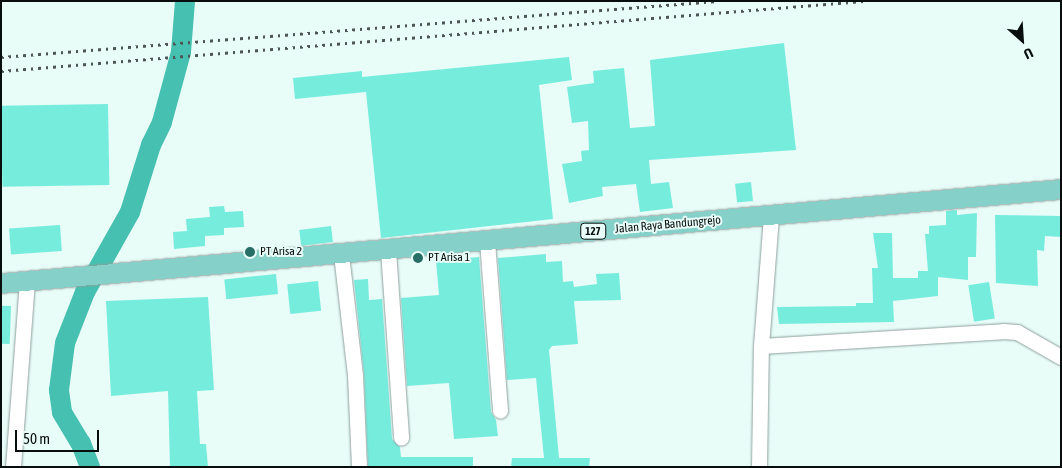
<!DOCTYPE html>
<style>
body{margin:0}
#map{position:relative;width:1062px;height:468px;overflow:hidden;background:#e8fcf8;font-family:"Asap Condensed",sans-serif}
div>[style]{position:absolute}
.river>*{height:20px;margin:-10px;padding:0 10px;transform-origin:10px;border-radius:10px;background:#45c0b1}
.building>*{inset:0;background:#76ecdd;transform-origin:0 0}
.roads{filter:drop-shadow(0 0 1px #8ea09d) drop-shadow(0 0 1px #8ea09d)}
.minor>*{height:15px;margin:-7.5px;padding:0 7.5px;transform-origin:7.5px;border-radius:7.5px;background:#fff}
.major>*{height:19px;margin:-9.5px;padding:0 9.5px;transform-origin:9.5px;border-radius:9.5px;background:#85d0c8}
.rail>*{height:3px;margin-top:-1.5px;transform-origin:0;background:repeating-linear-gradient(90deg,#4c5655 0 2.5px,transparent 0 7.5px)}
.dots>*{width:14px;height:14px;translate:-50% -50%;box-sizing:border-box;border:2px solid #e8fcf8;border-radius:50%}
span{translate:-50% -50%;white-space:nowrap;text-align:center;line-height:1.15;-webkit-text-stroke:4px #e8fcf8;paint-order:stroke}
.shield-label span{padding:1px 4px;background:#e8fcf8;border:1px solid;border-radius:4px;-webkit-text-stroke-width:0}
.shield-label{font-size:11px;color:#080e0d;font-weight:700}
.street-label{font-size:12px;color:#080e0d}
.poi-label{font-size:12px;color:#080e0d}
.left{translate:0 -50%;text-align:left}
.frame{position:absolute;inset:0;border:2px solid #080e0d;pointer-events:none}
.north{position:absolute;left:997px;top:15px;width:50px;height:50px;-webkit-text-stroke:4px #e8fcf8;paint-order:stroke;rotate:154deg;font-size:14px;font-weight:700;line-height:20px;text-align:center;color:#080e0d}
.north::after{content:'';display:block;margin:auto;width:18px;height:22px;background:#080e0d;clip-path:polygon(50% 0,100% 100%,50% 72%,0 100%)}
.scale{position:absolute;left:15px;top:430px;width:84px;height:22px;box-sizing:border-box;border:2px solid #080e0d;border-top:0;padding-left:6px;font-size:15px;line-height:18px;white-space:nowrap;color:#080e0d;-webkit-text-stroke:4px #e8fcf8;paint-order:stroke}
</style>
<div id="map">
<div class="river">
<div style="left:90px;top:467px;width:25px;rotate:-111deg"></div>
<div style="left:81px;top:444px;width:37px;rotate:-121deg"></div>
<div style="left:62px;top:412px;width:22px;rotate:-98deg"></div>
<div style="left:59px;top:390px;width:47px;rotate:-82.7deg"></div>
<div style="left:65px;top:343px;width:55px;rotate:-68.6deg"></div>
<div style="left:85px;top:292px;width:92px;rotate:-60.6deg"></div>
<div style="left:130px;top:212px;width:70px;rotate:-72.6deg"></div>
<div style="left:151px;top:145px;width:25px;rotate:-64deg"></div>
<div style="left:162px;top:122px;width:73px;rotate:-74.8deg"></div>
<div style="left:181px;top:52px;width:51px;rotate:-85.5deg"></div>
</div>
<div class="building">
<div style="clip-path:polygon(784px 43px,796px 150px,649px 160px,651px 184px,669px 182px,673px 208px,640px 212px,636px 184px,602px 187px,603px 196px,569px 203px,562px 164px,582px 161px,581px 151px,589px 150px,588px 121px,572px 123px,567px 87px,594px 83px,593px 71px,624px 68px,630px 128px,655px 126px,650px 60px)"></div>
<div style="clip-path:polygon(569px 57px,572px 80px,539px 85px,553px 219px,381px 238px,366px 92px,295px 99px,293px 78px,362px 71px,362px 77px)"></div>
<div style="left:108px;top:104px;width:81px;height:107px;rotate:89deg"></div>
<div style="left:751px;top:182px;width:19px;height:16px;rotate:84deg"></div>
<div style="clip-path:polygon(224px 206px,225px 212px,243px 211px,244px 227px,224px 228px,224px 235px,205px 236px,205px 246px,174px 249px,173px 232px,187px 231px,186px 219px,210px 217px,209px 207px)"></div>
<div style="clip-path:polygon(957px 210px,957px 215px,977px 213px,976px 257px,968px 257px,968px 280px,938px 277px,938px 296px,893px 301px,894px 322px,779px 324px,777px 307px,856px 306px,856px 303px,873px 303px,872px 268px,878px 268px,873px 233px,892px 233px,893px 278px,918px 278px,918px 271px,928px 271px,925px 234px,929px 234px,929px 226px,946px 225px,946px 211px)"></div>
<div style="clip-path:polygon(995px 215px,1061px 216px,1061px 237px,1045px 236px,1044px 251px,1037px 250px,1038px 286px,996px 283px)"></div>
<div style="left:60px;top:225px;width:26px;height:51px;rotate:86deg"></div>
<div style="left:331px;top:226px;width:16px;height:32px;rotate:83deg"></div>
<div style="clip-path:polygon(546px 254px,546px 262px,562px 261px,563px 282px,573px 281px,574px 287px,597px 284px,596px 274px,619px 273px,621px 300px,574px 301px,578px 344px,552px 346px,549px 350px,559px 458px,590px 458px,589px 467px,511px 467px,512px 458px,544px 458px,536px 378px,507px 380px,498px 258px)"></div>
<div style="clip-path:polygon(479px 257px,491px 412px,496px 420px,498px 436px,454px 439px,449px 383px,407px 386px,401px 298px,439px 295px,436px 261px)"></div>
<div style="left:276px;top:274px;width:20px;height:52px;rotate:84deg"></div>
<div style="clip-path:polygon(368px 279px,369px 300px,382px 299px,392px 439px,400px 447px,401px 457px,473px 457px,473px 467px,368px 467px,364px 374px,354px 280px)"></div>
<div style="left:318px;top:281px;width:30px;height:31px;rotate:84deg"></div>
<div style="left:989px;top:282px;width:37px;height:21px;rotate:81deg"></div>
<div style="clip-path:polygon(208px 297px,214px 390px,197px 391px,200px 444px,206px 444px,208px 467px,170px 467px,168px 391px,111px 396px,106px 301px)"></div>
<div style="left:11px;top:306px;width:38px;height:10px;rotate:92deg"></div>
</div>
<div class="roads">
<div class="minor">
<div style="left:487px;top:241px;width:170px;rotate:85.6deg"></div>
<div style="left:388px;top:250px;width:188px;rotate:86deg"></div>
<div style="left:341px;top:254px;width:122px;rotate:83.4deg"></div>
<div style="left:355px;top:375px;width:92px;rotate:87.5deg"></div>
<div style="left:761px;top:346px;width:242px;rotate:-3.5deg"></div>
<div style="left:1003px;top:331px;width:14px;rotate:4deg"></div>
<div style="left:1017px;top:332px;width:51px;rotate:29.6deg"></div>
<div style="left:13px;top:467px;width:187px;rotate:-85.7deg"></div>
<div style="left:759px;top:467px;width:121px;rotate:-89.1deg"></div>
<div style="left:761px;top:346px;width:131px;rotate:-85.6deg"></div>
</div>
<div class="major">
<div style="left:1px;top:283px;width:1064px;rotate:-5.07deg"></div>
</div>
</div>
<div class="rail">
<div style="left:1px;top:57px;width:719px;rotate:-4.47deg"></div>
<div style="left:1px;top:71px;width:865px;rotate:-4.64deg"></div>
</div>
<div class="dots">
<div style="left:250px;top:252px;background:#266e66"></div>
<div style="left:418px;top:258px;background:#266e66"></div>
</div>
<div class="shield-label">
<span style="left:593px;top:231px">127</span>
</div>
<div class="street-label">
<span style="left:668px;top:225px;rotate:-5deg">Jalan Raya Bandungrejo</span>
</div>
<div class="poi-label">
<span class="left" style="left:260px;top:252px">PT Arisa 2</span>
<span class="left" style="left:428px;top:258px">PT Arisa 1</span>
</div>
<div class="frame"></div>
<div class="north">U</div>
<div class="scale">50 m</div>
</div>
